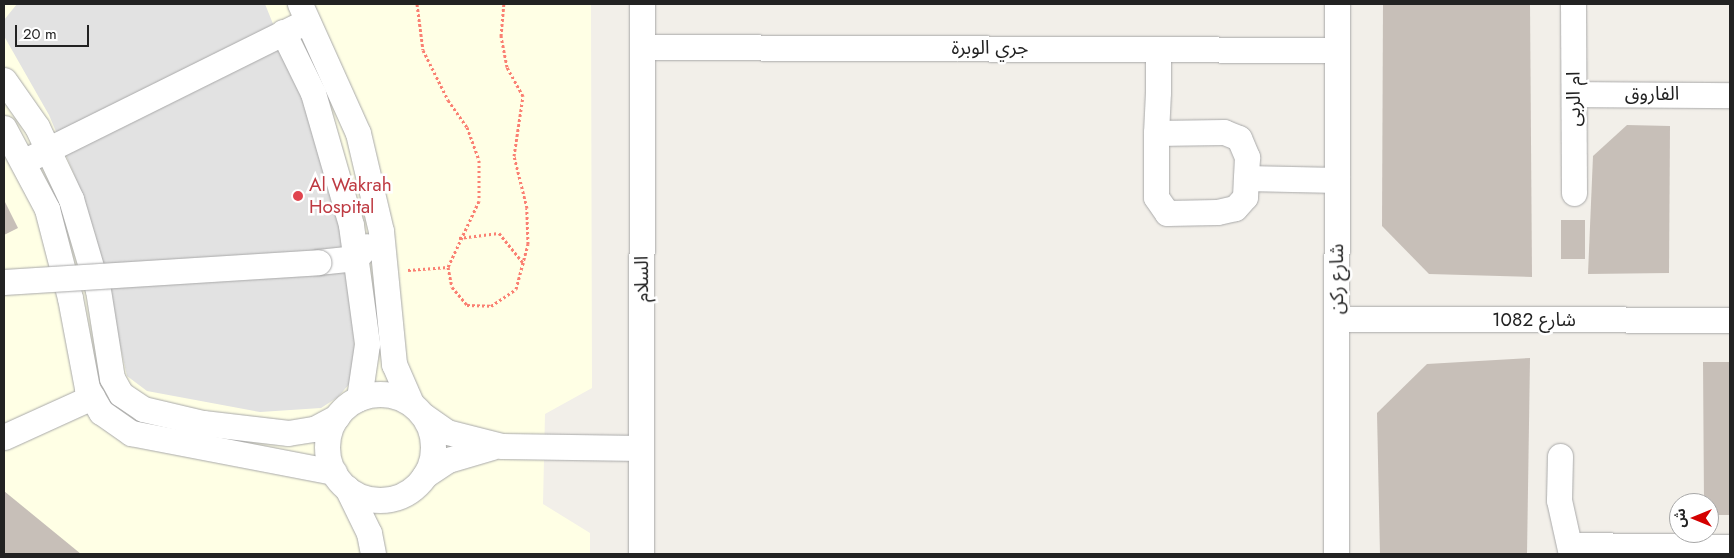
<!DOCTYPE html>
<meta charset="utf-8">
<style>
body{margin:0}
#map{position:relative;width:1734px;height:558px;overflow:hidden;background:#f2efe9;font-family:Jost,"Noto Sans Arabic",sans-serif}
div>[style]{position:absolute}
.education>*{inset:0;background:#ffffe5}
.parking>*{inset:0;background:#e2e2e2}
.building>*{inset:0;background:#c7bfb8;transform-origin:0 0}
.path>*{height:3px;margin-top:-1.5px;transform-origin:0;background:repeating-linear-gradient(90deg,#fa8072 0 2.5px,transparent 0 5px)}
.roads{filter:drop-shadow(0 0 1px #a9a9a9) drop-shadow(0 0 1px #a9a9a9)}
.minor>*{height:25px;margin:-12.5px;padding:0 12.5px;transform-origin:12.5px;border-radius:12.5px;background:#fff}
.minor>.ring{margin:-12.5px;padding:0;box-sizing:content-box;background:none;border:25px solid #fff;border-radius:50%}
.bridges{filter:drop-shadow(0 0 1px #a9a9a9) drop-shadow(0 0 1px #a9a9a9)}
.minor-bridge>*{height:25px;margin:-12.5px;padding:0 12.5px;transform-origin:12.5px;border-radius:12.5px;background:#fff}
.dots>*{width:14px;height:14px;translate:-50% -50%;box-sizing:border-box;border:2px solid #fff;border-radius:50%}
span{translate:-50% -50%;white-space:nowrap;text-align:center;line-height:1.15;-webkit-text-stroke:5px #fff;paint-order:stroke}
.street-label{font-size:19px;color:#222}
.health-label{font-size:19px;color:#be3a42}
.left{translate:0 -50%;text-align:left}
.frame{position:absolute;inset:0;border:5px solid #222;pointer-events:none}
.north{position:absolute;left:1669px;top:493px;width:50px;height:50px;box-sizing:border-box;background:#fff;border:1px solid #a7a7a7;border-radius:50%;rotate:270deg;font-size:14px;font-weight:700;line-height:20px;text-align:center;color:#222}
.north::after{content:'';display:block;margin:auto;width:18px;height:22px;background:#d40000;clip-path:polygon(50% 0,100% 100%,50% 72%,0 100%)}
.scale{position:absolute;left:15px;top:25px;width:74px;height:22px;box-sizing:border-box;border:2px solid #222;border-top:0;padding-left:6px;font-size:15px;line-height:18px;white-space:nowrap;color:#222;-webkit-text-stroke:4px #fff;paint-order:stroke}
</style>
<div id="map">
<div class="education">
<div style="clip-path:polygon(4px 4px,591px 4px,592px 388px,545px 414px,543px 504px,590px 533px,590px 554px,4px 554px)"></div>
</div>
<div class="parking">
<div style="clip-path:polygon(17px 4px,265px 4px,328px 160px,349px 277px,356px 362px,351px 382px,338px 397px,321px 408px,260px 412px,147px 391px,127px 376px,95px 234px,76px 179px,49px 115px,4px 36px,4px 20px)"></div>
</div>
<div class="building">
<div style="clip-path:polygon(1383px 4px,1530px 4px,1532px 277px,1429px 274px,1382px 226px)"></div>
<div style="clip-path:polygon(1627px 125px,1670px 126px,1669px 273px,1588px 274px,1593px 156px)"></div>
<div style="clip-path:polygon(4px 200px,18px 228px,4px 235px)"></div>
<div style="left:1561px;top:220px;width:24px;height:39px"></div>
<div style="clip-path:polygon(1530px 358px,1527px 554px,1380px 554px,1377px 413px,1427px 364px)"></div>
<div style="clip-path:polygon(1703px 362px,1730px 362px,1730px 515px,1709px 515px,1709px 503px,1704px 503px)"></div>
<div style="clip-path:polygon(4px 491px,81px 554px,4px 554px)"></div>
</div>
<div class="path">
<div style="left:417px;top:4px;width:46px;rotate:82.6deg"></div>
<div style="left:423px;top:50px;width:56px;rotate:63.4deg"></div>
<div style="left:448px;top:100px;width:33px;rotate:55deg"></div>
<div style="left:467px;top:127px;width:35px;rotate:70deg"></div>
<div style="left:479px;top:160px;width:41px;rotate:90deg"></div>
<div style="left:479px;top:201px;width:73px;rotate:115.2deg"></div>
<div style="left:448px;top:267px;width:20px;rotate:79deg"></div>
<div style="left:452px;top:287px;width:23px;rotate:50deg"></div>
<div style="left:467px;top:305px;width:24px;rotate:2deg"></div>
<div style="left:491px;top:306px;width:30px;rotate:-34deg"></div>
<div style="left:516px;top:289px;width:47px;rotate:-75.1deg"></div>
<div style="left:528px;top:244px;width:36px;rotate:-92deg"></div>
<div style="left:527px;top:208px;width:54px;rotate:-104deg"></div>
<div style="left:514px;top:156px;width:61px;rotate:-81.5deg"></div>
<div style="left:523px;top:96px;width:33px;rotate:-119deg"></div>
<div style="left:507px;top:67px;width:32px;rotate:-101deg"></div>
<div style="left:501px;top:36px;width:32px;rotate:-85deg"></div>
<div style="left:459px;top:238px;width:40px;rotate:-7.1deg"></div>
<div style="left:499px;top:233px;width:40px;rotate:51deg"></div>
<div style="left:408px;top:270px;width:40px;rotate:-4.3deg"></div>
</div>
<div class="roads">
<div class="minor">
<div style="left:300px;top:4px;width:141px;rotate:65.8deg"></div>
<div style="left:358px;top:133px;width:101px;rotate:76.8deg"></div>
<div style="left:381px;top:231px;width:134px;rotate:84.4deg"></div>
<div style="left:394px;top:364px;width:43px;rotate:66.4deg"></div>
<div style="left:1573px;top:4px;width:189px;rotate:89.7deg"></div>
<div style="left:283px;top:32px;width:68px;rotate:63.8deg"></div>
<div style="left:313px;top:93px;width:137px;rotate:73.9deg"></div>
<div style="left:351px;top:225px;width:120px;rotate:82.3deg"></div>
<div style="left:367px;top:344px;width:55px;rotate:98.4deg"></div>
<div style="left:644px;top:47px;width:692px;rotate:0.25deg"></div>
<div style="left:4px;top:80px;width:57px;rotate:54.9deg"></div>
<div style="left:37px;top:127px;width:80px;rotate:64.7deg"></div>
<div style="left:71px;top:199px;width:95px;rotate:73.5deg"></div>
<div style="left:98px;top:290px;width:89px;rotate:81deg"></div>
<div style="left:112px;top:378px;width:18px;rotate:61deg"></div>
<div style="left:121px;top:394px;width:27px;rotate:34deg"></div>
<div style="left:143px;top:409px;width:62px;rotate:13.1deg"></div>
<div style="left:203px;top:423px;width:86px;rotate:6.7deg"></div>
<div style="left:288px;top:433px;width:26px;rotate:-9deg"></div>
<div style="left:314px;top:429px;width:26px;rotate:-28deg"></div>
<div style="left:1574px;top:94px;width:156px;rotate:0.4deg"></div>
<div style="left:4px;top:128px;width:92px;rotate:62deg"></div>
<div style="left:47px;top:209px;width:92px;rotate:75.5deg"></div>
<div style="left:70px;top:298px;width:92px;rotate:79.3deg"></div>
<div style="left:87px;top:388px;width:28px;rotate:60deg"></div>
<div style="left:101px;top:412px;width:37px;rotate:35deg"></div>
<div style="left:131px;top:433px;width:207px;rotate:10.9deg"></div>
<div style="left:1156px;top:133px;width:68px;rotate:-0.8deg"></div>
<div style="left:1224px;top:132px;width:16px;rotate:22deg"></div>
<div style="left:1239px;top:138px;width:21px;rotate:67deg"></div>
<div style="left:1247px;top:157px;width:40px;rotate:92.9deg"></div>
<div style="left:1245px;top:197px;width:15px;rotate:132deg"></div>
<div style="left:1235px;top:208px;width:18px;rotate:167deg"></div>
<div style="left:1217px;top:212px;width:50px;rotate:178.9deg"></div>
<div style="left:1167px;top:213px;width:19px;rotate:-125deg"></div>
<div style="left:1156px;top:197px;width:64px;rotate:-90deg"></div>
<div style="left:1156px;top:133px;width:41px;rotate:-87.2deg"></div>
<div style="left:1158px;top:92px;width:43px;rotate:-90deg"></div>
<div style="left:33px;top:157px;width:297px;rotate:-26.4deg"></div>
<div style="left:1246px;top:178px;width:91px;rotate:1.3deg"></div>
<div style="left:318px;top:262px;width:38px;rotate:-6deg"></div>
<div style="left:356px;top:258px;width:16px;rotate:-47deg"></div>
<div style="left:1337px;top:319px;width:393px;rotate:0.1deg"></div>
<div class="ring" style="left:327px;top:394px;width:81px;height:81px"></div>
<div style="left:424px;top:416px;width:28px;rotate:35deg"></div>
<div style="left:447px;top:432px;width:57px;rotate:14.3deg"></div>
<div style="left:502px;top:446px;width:139px;rotate:0.8deg"></div>
<div style="left:4px;top:437px;width:97px;rotate:-24.4deg"></div>
<div style="left:1560px;top:456px;width:44px;rotate:91.3deg"></div>
<div style="left:1559px;top:500px;width:55px;rotate:77.5deg"></div>
<div style="left:424px;top:476px;width:29px;rotate:-34deg"></div>
<div style="left:448px;top:460px;width:46px;rotate:-16.5deg"></div>
<div style="left:347px;top:488px;width:50px;rotate:63.9deg"></div>
<div style="left:369px;top:533px;width:21px;rotate:79deg"></div>
<div style="left:1571px;top:545px;width:159px;rotate:0.7deg"></div>
<div style="left:641px;top:554px;width:550px;rotate:-89.9deg"></div>
<div style="left:1336px;top:554px;width:550px;rotate:-89.9deg"></div>
</div>
</div>
<div class="bridges">
<div class="minor-bridge">
<div style="left:4px;top:282px;width:315px;rotate:-3.6deg"></div>
</div>
</div>
<div class="dots">
<div style="left:298px;top:196px;background:#e0444e"></div>
</div>
<div class="street-label">
<span style="left:990px;top:48px">جري الوبرة</span>
<span style="left:1652px;top:94px">الفاروق</span>
<span style="left:1574px;top:99px;rotate:-90deg">ام الربى</span>
<span style="left:642px;top:279px;rotate:-90deg">السلام</span>
<span style="left:1337px;top:279px;rotate:-90deg">شارع ركن</span>
<span style="left:1534px;top:320px">شارع 1082</span>
</div>
<div class="health-label">
<span class="left" style="left:309px;top:196px">Al Wakrah<br>Hospital</span>
</div>
<div class="frame"></div>
<div class="north">ش</div>
<div class="scale">20 m</div>
</div>
